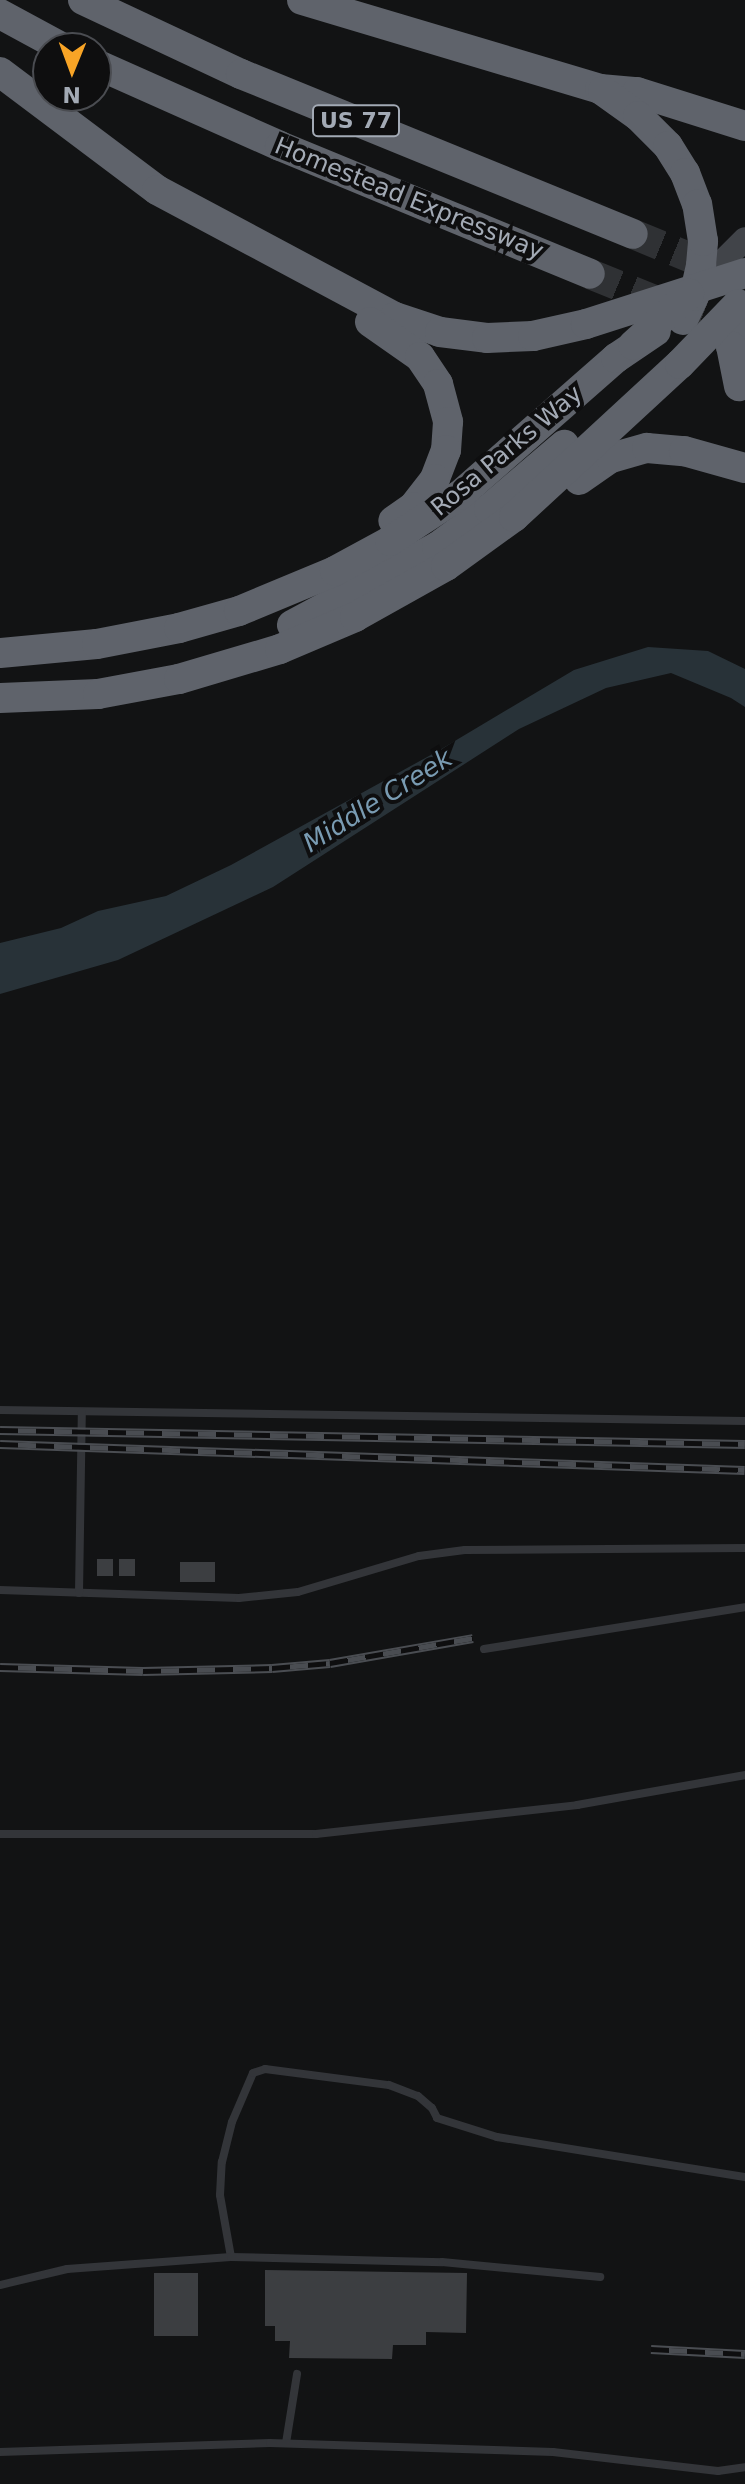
<!DOCTYPE html>
<style>
body{margin:0}
#map{position:relative;width:745px;height:2484px;overflow:hidden;background:#121314;font-family:"DejaVu Sans",sans-serif}
div>[style]{position:absolute}
.water>*{inset:0;background:#283238}
.building>*{inset:0;background:#3c3e41;transform-origin:0 0}
.highway-tunnel>*{height:30px;margin-top:-15px;transform-origin:0;background:repeating-linear-gradient(90deg,#2f3134 0 30px,transparent 0 45px)}
.lane>*{height:8px;margin:-4px;padding:0 4px;transform-origin:4px;border-radius:4px;background:#333539}
.highway>*{height:30px;margin:-15px;padding:0 15px;transform-origin:15px;border-radius:15px;background:#5f636b}
.rail>*{height:9px;margin-top:-4.5px;transform-origin:0;background:repeating-linear-gradient(90deg,#0e0e0f 0 18px,#4a4d52 0 36px);box-sizing:border-box;border-block:2px solid #4a4d52}
.secondary-bridge>*{height:24px;margin:-12px;padding:0 12px;transform-origin:12px;border-radius:12px;background:#414449}
.highway-bridge>*{height:30px;margin:-15px;padding:0 15px;transform-origin:15px;border-radius:15px;background:#5f636b}
span{translate:-50% -50%;white-space:nowrap;text-align:center;line-height:1.15;-webkit-text-stroke:8px #0e0e0f;paint-order:stroke}
.shield-label span{padding:2px 6px;background:#0e0e0f;border:2px solid;border-radius:6px;-webkit-text-stroke-width:0}
.shield-label{font-size:22px;color:#a3aab5;font-weight:700}
.street-label{font-size:24px;color:#a3aab5}
.water-label{font-size:26px;color:#799bb2;font-style:italic}
.north{position:absolute;left:32px;top:32px;width:80px;height:80px;box-sizing:border-box;background:#0e0e0f;border:2px solid #4a4c51;border-radius:50%;rotate:181deg;font-size:22px;font-weight:700;line-height:32px;text-align:center;color:#a3aab5}
.north::after{content:'';display:block;margin:auto;width:28px;height:36px;background:#f8a426;clip-path:polygon(50% 0,100% 100%,50% 72%,0 100%)}
</style>
<div id="map">
<div class="water">
<div style="clip-path:polygon(648px 647px,708px 651px,745px 669px,745px 707px,731px 698px,671px 673px,606px 688px,519px 729px,273px 887px,118px 960px,0 994px,0 943px,61px 928px,98px 911px,166px 896px,231px 865px,438px 751px,574px 670px)"></div>
</div>
<div class="building">
<div style="left:97px;top:1559px;width:16px;height:17px"></div>
<div style="left:119px;top:1559px;width:16px;height:17px"></div>
<div style="left:180px;top:1562px;width:35px;height:20px"></div>
<div style="clip-path:polygon(265px 2270px,467px 2273px,466px 2333px,426px 2332px,426px 2345px,393px 2345px,392px 2359px,289px 2358px,290px 2341px,275px 2341px,275px 2326px,265px 2326px)"></div>
<div style="left:154px;top:2273px;width:44px;height:63px"></div>
</div>
<div class="highway-tunnel">
<div style="left:633px;top:234px;width:100px;rotate:22.4deg"></div>
<div style="left:590px;top:274px;width:163px;rotate:22deg"></div>
</div>
<div class="lane">
<div style="left:0;top:1410px;width:745px;rotate:0.85deg"></div>
<div style="left:0;top:1590px;width:239px;rotate:1.9deg"></div>
<div style="left:239px;top:1598px;width:59px;rotate:-5.8deg"></div>
<div style="left:298px;top:1592px;width:126px;rotate:-16.6deg"></div>
<div style="left:419px;top:1556px;width:46px;rotate:-7.4deg"></div>
<div style="left:465px;top:1550px;width:280px;rotate:-0.4deg"></div>
<div style="left:79px;top:1593px;width:181px;rotate:-89.1deg"></div>
<div style="left:484px;top:1649px;width:264px;rotate:-9.1deg"></div>
<div style="left:0;top:1834px;width:316px"></div>
<div style="left:316px;top:1834px;width:263px;rotate:-6.3deg"></div>
<div style="left:577px;top:1805px;width:171px;rotate:-10.1deg"></div>
<div style="left:231px;top:2257px;width:63px;rotate:-100.1deg"></div>
<div style="left:220px;top:2195px;width:33px;rotate:-87deg"></div>
<div style="left:222px;top:2162px;width:41px;rotate:-76deg"></div>
<div style="left:232px;top:2122px;width:53px;rotate:-66.8deg"></div>
<div style="left:253px;top:2073px;width:13px;rotate:-18deg"></div>
<div style="left:265px;top:2069px;width:125px;rotate:7.4deg"></div>
<div style="left:389px;top:2085px;width:31px;rotate:21deg"></div>
<div style="left:418px;top:2096px;width:18px;rotate:41deg"></div>
<div style="left:432px;top:2108px;width:11px;rotate:63deg"></div>
<div style="left:437px;top:2118px;width:63px;rotate:17.6deg"></div>
<div style="left:497px;top:2137px;width:251px;rotate:9.2deg"></div>
<div style="left:0;top:2285px;width:69px;rotate:-13.4deg"></div>
<div style="left:67px;top:2269px;width:164px;rotate:-4.2deg"></div>
<div style="left:231px;top:2257px;width:211px;rotate:1.4deg"></div>
<div style="left:442px;top:2262px;width:159px;rotate:5.4deg"></div>
<div style="left:286px;top:2443px;width:70px;rotate:-80.9deg"></div>
<div style="left:0;top:2452px;width:270px;rotate:-1.9deg"></div>
<div style="left:270px;top:2443px;width:283px;rotate:1.8deg"></div>
<div style="left:553px;top:2452px;width:166px;rotate:6.6deg"></div>
<div style="left:718px;top:2471px;width:27px;rotate:-8deg"></div>
</div>
<div class="highway">
<div style="left:83px;top:0;width:174px;rotate:25.1deg"></div>
<div style="left:241px;top:74px;width:423px;rotate:22.2deg"></div>
<div style="left:302px;top:0;width:311px;rotate:16.6deg"></div>
<div style="left:600px;top:89px;width:37px;rotate:5deg"></div>
<div style="left:637px;top:92px;width:113px;rotate:17.5deg"></div>
<div style="left:0;top:14px;width:72px;rotate:28.4deg"></div>
<div style="left:96px;top:64px;width:201px;rotate:24deg"></div>
<div style="left:280px;top:146px;width:335px;rotate:22.4deg"></div>
<div style="left:0;top:72px;width:196px;rotate:36.9deg"></div>
<div style="left:157px;top:190px;width:270px;rotate:28.1deg"></div>
<div style="left:395px;top:317px;width:47px;rotate:18.4deg"></div>
<div style="left:440px;top:332px;width:47px;rotate:7.3deg"></div>
<div style="left:487px;top:338px;width:46px;rotate:-2.5deg"></div>
<div style="left:533px;top:336px;width:54px;rotate:-12.8deg"></div>
<div style="left:603px;top:91px;width:43px;rotate:35.5deg"></div>
<div style="left:638px;top:116px;width:42px;rotate:45deg"></div>
<div style="left:668px;top:146px;width:32px;rotate:58deg"></div>
<div style="left:685px;top:173px;width:33px;rotate:69deg"></div>
<div style="left:370px;top:322px;width:61px;rotate:35deg"></div>
<div style="left:420px;top:357px;width:32px;rotate:56deg"></div>
<div style="left:438px;top:384px;width:39px;rotate:75deg"></div>
<div style="left:448px;top:422px;width:28px;rotate:94deg"></div>
<div style="left:446px;top:450px;width:31px;rotate:111deg"></div>
<div style="left:435px;top:479px;width:36px;rotate:128deg"></div>
<div style="left:413px;top:507px;width:24px;rotate:145deg"></div>
<div style="left:579px;top:480px;width:39px;rotate:-35deg"></div>
<div style="left:611px;top:458px;width:37px;rotate:-16deg"></div>
<div style="left:647px;top:448px;width:37px;rotate:5deg"></div>
<div style="left:684px;top:451px;width:63px;rotate:15.6deg"></div>
<div style="left:292px;top:625px;width:165px;rotate:-28.3deg"></div>
<div style="left:437px;top:547px;width:64px;rotate:-36.2deg"></div>
<div style="left:489px;top:509px;width:99px;rotate:-40.5deg"></div>
<div style="left:0;top:653px;width:97px;rotate:-5.3deg"></div>
<div style="left:97px;top:644px;width:84px;rotate:-11deg"></div>
<div style="left:179px;top:628px;width:62px;rotate:-15.8deg"></div>
<div style="left:239px;top:611px;width:104px;rotate:-22.6deg"></div>
<div style="left:335px;top:571px;width:63px;rotate:-28.6deg"></div>
<div style="left:390px;top:541px;width:84px;rotate:-33.3deg"></div>
<div style="left:460px;top:495px;width:208px;rotate:-41.3deg"></div>
<div style="left:616px;top:358px;width:48px;rotate:-34deg"></div>
<div style="left:0;top:698px;width:98px;rotate:-2.3deg"></div>
<div style="left:98px;top:694px;width:82px;rotate:-10.5deg"></div>
<div style="left:179px;top:679px;width:105px;rotate:-16.5deg"></div>
<div style="left:280px;top:649px;width:82px;rotate:-23.1deg"></div>
<div style="left:355px;top:617px;width:104px;rotate:-29.3deg"></div>
<div style="left:446px;top:566px;width:84px;rotate:-35.8deg"></div>
<div style="left:514px;top:517px;width:226px;rotate:-42.7deg"></div>
</div>
<div class="rail">
<div style="left:0;top:1430px;width:745px;rotate:1.08deg"></div>
<div style="left:0;top:1444px;width:745px;rotate:2deg"></div>
<div style="left:0;top:1667px;width:143px;rotate:1.6deg"></div>
<div style="left:143px;top:1671px;width:129px;rotate:-1.3deg"></div>
<div style="left:272px;top:1668px;width:58px;rotate:-4.9deg"></div>
<div style="left:330px;top:1663px;width:145px;rotate:-9.9deg"></div>
<div style="left:651px;top:2349px;width:94px;rotate:3deg"></div>
</div>
<div class="secondary-bridge">
<div style="left:696px;top:288px;width:69px;rotate:-45deg"></div>
</div>
<div class="highway-bridge">
<div style="left:738px;top:304px;width:43px;rotate:99.5deg"></div>
<div style="left:731px;top:346px;width:41px;rotate:78.7deg"></div>
<div style="left:683px;top:320px;width:26px;rotate:-65deg"></div>
<div style="left:694px;top:296px;width:32px;rotate:-77deg"></div>
<div style="left:701px;top:265px;width:24px;rotate:-85deg"></div>
<div style="left:703px;top:241px;width:37px;rotate:-99deg"></div>
<div style="left:586px;top:324px;width:167px;rotate:-17.8deg"></div>
<div style="left:633px;top:345px;width:76px;rotate:-42.3deg"></div>
<div style="left:680px;top:364px;width:83px;rotate:-46deg"></div>
</div>
<div class="shield-label">
<span style="left:356px;top:121px">US 77</span>
</div>
<div class="street-label">
<span style="left:409px;top:199px;rotate:22deg">Homestead Expressway</span>
<span style="left:507px;top:451px;rotate:-40deg">Rosa Parks Way</span>
</div>
<div class="water-label">
<span style="left:378px;top:801px;rotate:-32deg">Middle Creek</span>
</div>
<div class="north">N</div>
</div>
